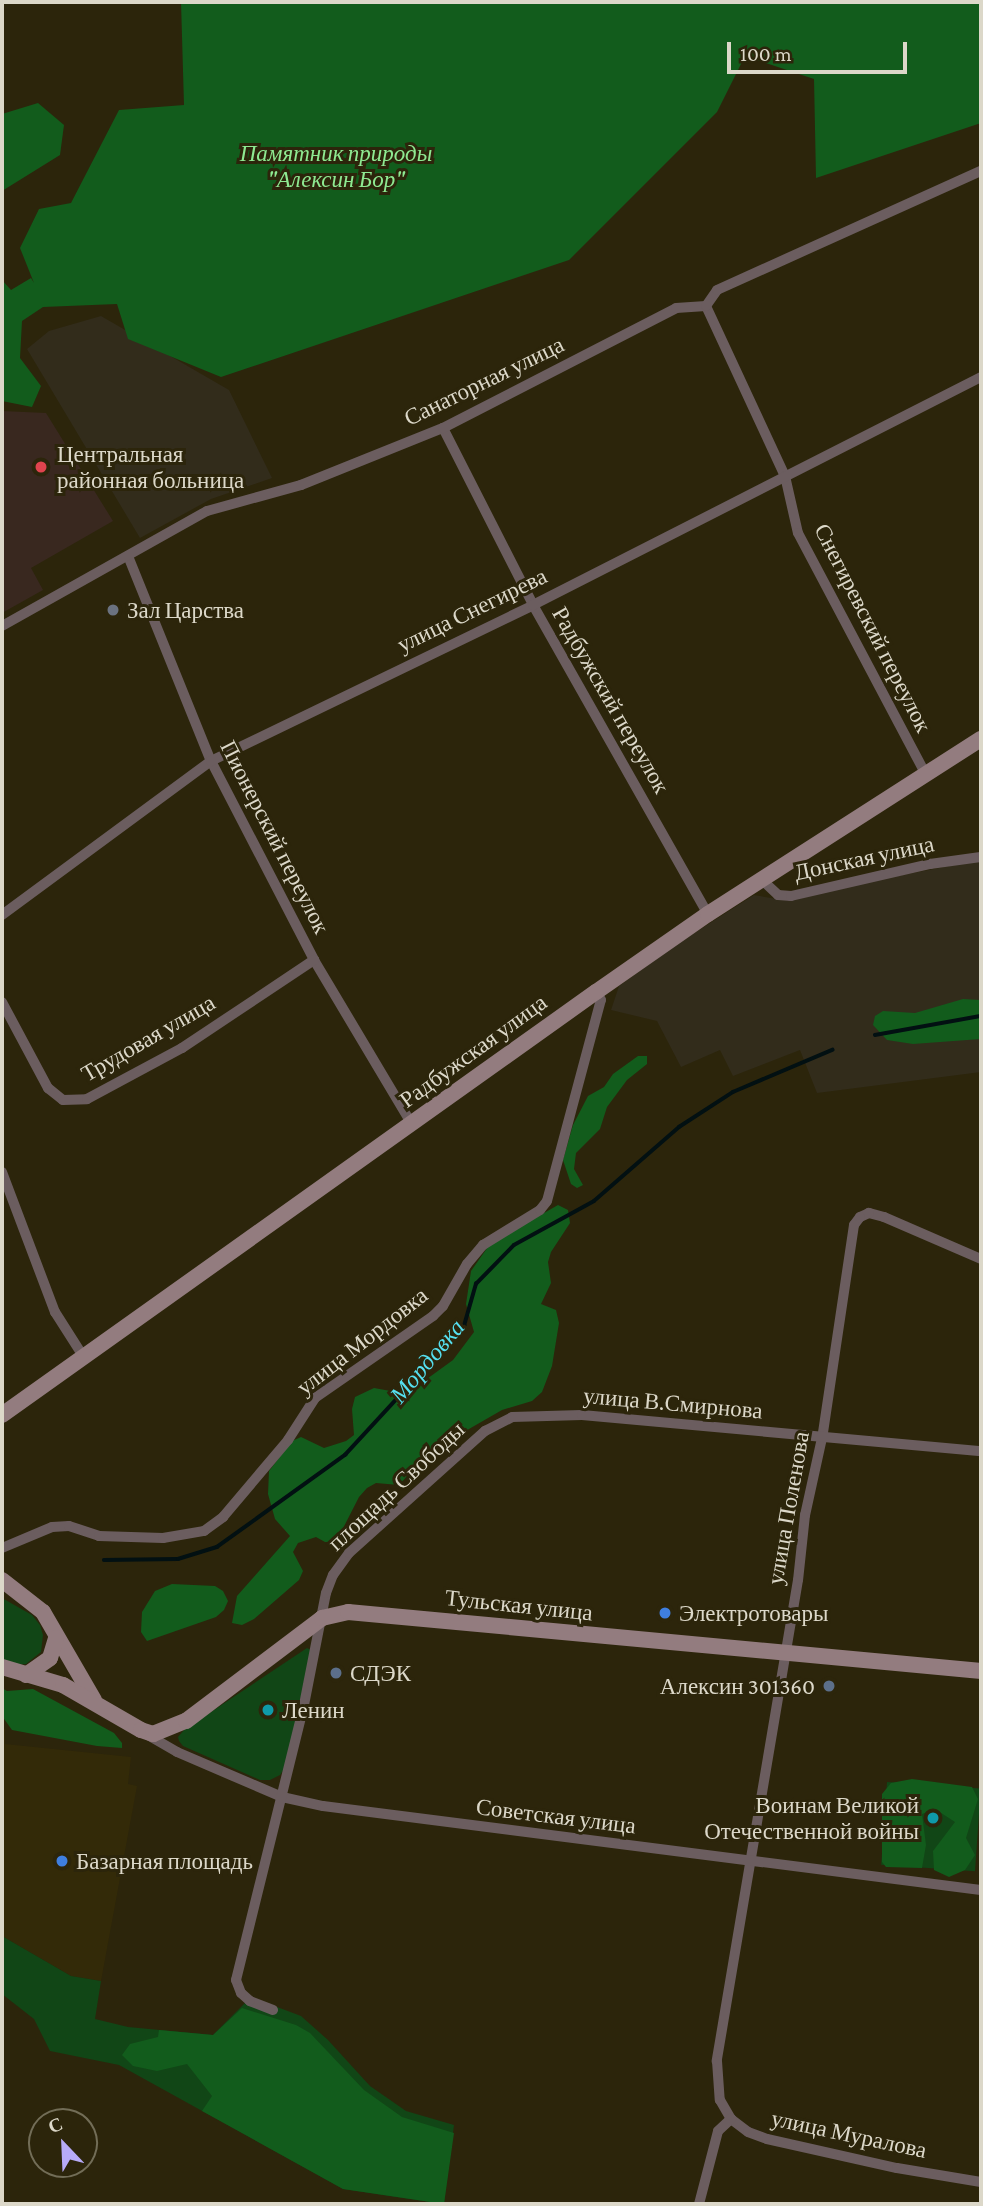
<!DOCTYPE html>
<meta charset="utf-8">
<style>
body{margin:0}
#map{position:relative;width:983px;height:2206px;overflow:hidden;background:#2c250b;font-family:"Crimson Pro",serif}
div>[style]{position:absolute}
.built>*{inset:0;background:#332a08}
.industrial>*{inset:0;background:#322c1b}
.medical>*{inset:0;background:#39281f}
.green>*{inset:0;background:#114616;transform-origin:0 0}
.forest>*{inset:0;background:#125c1c}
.stream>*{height:3.5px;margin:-1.75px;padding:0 1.75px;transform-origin:1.75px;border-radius:1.75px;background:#021012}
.minor>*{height:10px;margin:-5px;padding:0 5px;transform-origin:5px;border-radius:5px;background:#6b5d5f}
.secondary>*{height:16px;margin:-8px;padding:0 8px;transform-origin:8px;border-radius:8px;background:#937c7f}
.dots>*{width:19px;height:19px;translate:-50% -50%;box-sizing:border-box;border:4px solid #2c250b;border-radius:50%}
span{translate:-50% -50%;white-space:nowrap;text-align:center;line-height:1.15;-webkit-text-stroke:6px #2c250b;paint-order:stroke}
.park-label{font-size:23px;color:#8ee991;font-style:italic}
.street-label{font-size:23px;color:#dcd8c9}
.poi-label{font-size:23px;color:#dcd8c9}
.left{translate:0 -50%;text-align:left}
.right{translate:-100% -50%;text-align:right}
.water-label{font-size:24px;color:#55dfef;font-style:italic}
.frame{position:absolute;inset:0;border:4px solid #dcd8c9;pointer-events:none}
.north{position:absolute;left:28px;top:2108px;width:70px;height:70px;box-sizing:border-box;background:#2c250b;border:2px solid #726d57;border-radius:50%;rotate:337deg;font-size:19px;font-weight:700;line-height:28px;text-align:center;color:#dcd8c9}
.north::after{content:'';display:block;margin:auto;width:24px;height:32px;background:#b7abf8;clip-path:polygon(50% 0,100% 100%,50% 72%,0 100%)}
.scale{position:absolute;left:727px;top:42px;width:180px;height:32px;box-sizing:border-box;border:4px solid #dcd8c9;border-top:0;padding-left:9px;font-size:21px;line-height:24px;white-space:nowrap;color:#dcd8c9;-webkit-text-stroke:5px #2c250b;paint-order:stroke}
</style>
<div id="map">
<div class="built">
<div style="clip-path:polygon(2px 1729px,5px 1729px,5px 1744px,131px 1757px,128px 1784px,137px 1786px,101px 1981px,71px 1976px,2px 1936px)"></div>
</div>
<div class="industrial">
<div style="clip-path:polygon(101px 316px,229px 390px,272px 478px,211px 499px,140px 538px,27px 349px,49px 331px)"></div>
<div style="clip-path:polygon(981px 860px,981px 1072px,817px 1093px,800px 1050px,733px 1076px,720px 1050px,681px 1067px,657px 1021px,611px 1010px,619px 986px,677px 944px,754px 895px,777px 899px)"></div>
</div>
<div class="medical">
<div style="clip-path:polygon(2px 411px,46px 413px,113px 521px,31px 568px,43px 590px,2px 613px)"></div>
</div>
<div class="green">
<div style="clip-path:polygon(2px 1598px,32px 1615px,40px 1625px,43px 1635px,41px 1652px,26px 1664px,15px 1665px,2px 1660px)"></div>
<div style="clip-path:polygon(307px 1648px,311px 1650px,286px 1766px,280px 1775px,270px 1780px,260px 1780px,183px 1746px,179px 1741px,178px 1737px,184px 1730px)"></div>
<div style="left:887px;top:1782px;width:94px;height:83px;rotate:4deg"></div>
<div style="clip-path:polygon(2px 1936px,71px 1976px,101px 1981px,95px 2019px,128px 2027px,213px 2035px,251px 1997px,301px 2016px,328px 2040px,370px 2086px,406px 2111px,454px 2125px,444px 2204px,343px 2189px,119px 2065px,50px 2051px,34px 2019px,2px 1994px)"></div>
</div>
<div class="forest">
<div style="clip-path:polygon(181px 2px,981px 2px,981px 123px,816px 178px,814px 79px,745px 56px,717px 112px,569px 260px,221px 377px,128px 339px,117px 304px,43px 307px,22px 321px,20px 358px,41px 386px,32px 407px,2px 401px,2px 280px,11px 290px,31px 278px,34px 283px,20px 248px,39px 209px,71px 203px,119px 110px,184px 105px)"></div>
<div style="clip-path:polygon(38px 103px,64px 125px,60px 155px,2px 191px,2px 114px)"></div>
<div style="clip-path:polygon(963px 999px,981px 1000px,981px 1039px,913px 1044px,887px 1040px,873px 1025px,875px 1016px,883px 1011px,915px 1013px)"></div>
<div style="clip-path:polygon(638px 1056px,647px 1056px,647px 1064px,627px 1080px,607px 1107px,600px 1129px,576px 1153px,574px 1169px,583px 1185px,577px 1188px,571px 1184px,563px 1160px,573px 1125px,588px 1096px,604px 1087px,613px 1074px)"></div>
<div style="clip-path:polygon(558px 1205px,568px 1210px,570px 1223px,551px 1252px,548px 1262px,551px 1283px,541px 1304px,556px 1310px,559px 1323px,552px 1366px,542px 1392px,532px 1401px,502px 1410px,429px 1452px,399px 1485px,376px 1483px,367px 1488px,359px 1497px,336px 1542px,325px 1542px,316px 1537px,298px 1543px,293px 1552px,303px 1571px,299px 1580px,254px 1619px,242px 1625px,232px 1623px,237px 1596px,290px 1536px,275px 1519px,268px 1494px,269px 1471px,292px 1441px,301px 1437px,324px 1448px,346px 1441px,354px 1435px,352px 1409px,355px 1397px,374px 1388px,396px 1392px,413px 1389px,453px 1360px,474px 1332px,466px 1304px,471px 1271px,490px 1244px)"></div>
<div style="clip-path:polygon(172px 1584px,215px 1586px,223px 1591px,228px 1601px,224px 1610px,216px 1617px,147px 1641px,141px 1632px,142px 1612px,155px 1591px)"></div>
<div style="clip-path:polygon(2px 1688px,7px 1691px,33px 1689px,114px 1733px,122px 1743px,122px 1748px,97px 1746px,12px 1730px,2px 1716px)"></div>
<div style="clip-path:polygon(912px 1779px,972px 1787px,978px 1799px,966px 1838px,975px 1855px,965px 1870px,949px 1877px,934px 1870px,933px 1851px,955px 1822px,935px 1809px,922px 1814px,926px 1845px,922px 1868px,886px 1867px,882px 1862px,882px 1794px,891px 1783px)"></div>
<div style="clip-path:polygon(242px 2008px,296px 2025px,310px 2033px,364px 2090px,402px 2117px,454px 2133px,444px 2204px,343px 2189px,202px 2111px,212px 2096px,187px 2064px,157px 2071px,133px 2066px,122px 2055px,130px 2044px,158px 2037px,159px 2030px,213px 2035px)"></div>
</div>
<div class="stream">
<div style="left:875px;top:1035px;width:108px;rotate:-10.2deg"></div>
<div style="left:104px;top:1560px;width:74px;rotate:-0.8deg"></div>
<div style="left:178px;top:1559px;width:41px;rotate:-17.1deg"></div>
<div style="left:217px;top:1547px;width:158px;rotate:-35.7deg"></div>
<div style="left:345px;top:1455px;width:176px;rotate:-47.3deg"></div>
<div style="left:464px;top:1326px;width:44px;rotate:-74.1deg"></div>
<div style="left:476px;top:1284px;width:54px;rotate:-45.7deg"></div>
<div style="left:514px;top:1245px;width:91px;rotate:-28.8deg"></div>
<div style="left:594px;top:1201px;width:113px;rotate:-41deg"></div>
<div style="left:679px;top:1127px;width:64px;rotate:-32.9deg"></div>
<div style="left:733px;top:1092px;width:108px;rotate:-23deg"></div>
</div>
<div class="minor">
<div style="left:706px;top:306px;width:187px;rotate:65.1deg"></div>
<div style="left:785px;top:476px;width:58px;rotate:77.2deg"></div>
<div style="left:798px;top:533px;width:274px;rotate:62.1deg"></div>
<div style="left:443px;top:428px;width:199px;rotate:63deg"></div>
<div style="left:533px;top:605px;width:355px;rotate:60.5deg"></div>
<div style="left:128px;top:556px;width:221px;rotate:68deg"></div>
<div style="left:211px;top:761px;width:224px;rotate:62.6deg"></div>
<div style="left:314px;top:960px;width:190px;rotate:59.2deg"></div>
<div style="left:2px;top:626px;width:235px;rotate:-29.3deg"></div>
<div style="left:207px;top:511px;width:98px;rotate:-15.5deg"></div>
<div style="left:301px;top:485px;width:153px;rotate:-21.9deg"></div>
<div style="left:443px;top:428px;width:262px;rotate:-27.2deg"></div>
<div style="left:676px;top:308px;width:30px;rotate:-4deg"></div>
<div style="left:706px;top:306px;width:19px;rotate:-55deg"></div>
<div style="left:717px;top:290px;width:290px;rotate:-24.3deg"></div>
<div style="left:762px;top:880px;width:22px;rotate:43deg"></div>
<div style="left:778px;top:895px;width:13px;rotate:4deg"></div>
<div style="left:791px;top:896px;width:143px;rotate:-13deg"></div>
<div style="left:930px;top:864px;width:51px;rotate:-7.8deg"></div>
<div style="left:2px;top:915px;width:260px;rotate:-36.4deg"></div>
<div style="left:211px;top:761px;width:358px;rotate:-25.8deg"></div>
<div style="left:533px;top:605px;width:503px;rotate:-26.97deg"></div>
<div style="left:2px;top:1002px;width:98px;rotate:61.9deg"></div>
<div style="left:48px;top:1088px;width:19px;rotate:39deg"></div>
<div style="left:63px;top:1100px;width:24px;rotate:-2deg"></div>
<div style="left:87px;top:1099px;width:108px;rotate:-28.2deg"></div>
<div style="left:182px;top:1048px;width:159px;rotate:-33.7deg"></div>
<div style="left:2px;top:1172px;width:150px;rotate:69.3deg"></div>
<div style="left:55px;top:1312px;width:52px;rotate:57.5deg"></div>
<div style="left:981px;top:1259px;width:106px;rotate:-156.6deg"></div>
<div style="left:884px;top:1217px;width:16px;rotate:-165deg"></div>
<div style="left:869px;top:1213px;width:10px;rotate:156deg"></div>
<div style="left:860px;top:1217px;width:10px;rotate:127deg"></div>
<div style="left:854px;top:1225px;width:215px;rotate:98.5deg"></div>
<div style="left:822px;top:1438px;width:79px;rotate:102.4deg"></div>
<div style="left:805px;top:1515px;width:65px;rotate:96.1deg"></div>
<div style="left:798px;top:1580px;width:488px;rotate:99.6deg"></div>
<div style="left:717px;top:2061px;width:39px;rotate:86deg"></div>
<div style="left:720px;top:2100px;width:22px;rotate:60deg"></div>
<div style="left:731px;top:2119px;width:21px;rotate:37deg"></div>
<div style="left:748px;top:2132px;width:20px;rotate:20deg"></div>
<div style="left:767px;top:2139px;width:133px;rotate:12.6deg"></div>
<div style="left:897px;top:2168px;width:85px;rotate:9.5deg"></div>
<div style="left:2px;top:1548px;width:54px;rotate:-22.8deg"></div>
<div style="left:52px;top:1527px;width:17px;rotate:-3deg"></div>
<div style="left:69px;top:1526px;width:32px;rotate:18deg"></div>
<div style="left:99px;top:1536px;width:64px;rotate:1.8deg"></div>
<div style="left:163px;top:1538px;width:42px;rotate:-9.7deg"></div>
<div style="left:204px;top:1531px;width:24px;rotate:-36deg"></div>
<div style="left:223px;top:1517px;width:101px;rotate:-49.8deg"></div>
<div style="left:288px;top:1440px;width:50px;rotate:-57.3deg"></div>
<div style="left:315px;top:1398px;width:144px;rotate:-34.8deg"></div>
<div style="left:433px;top:1316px;width:14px;rotate:-45deg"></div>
<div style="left:443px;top:1306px;width:48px;rotate:-60.3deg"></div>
<div style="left:467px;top:1264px;width:25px;rotate:-50deg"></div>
<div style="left:483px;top:1245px;width:67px;rotate:-31.6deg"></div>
<div style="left:540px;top:1210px;width:11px;rotate:-52deg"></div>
<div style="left:547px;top:1201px;width:208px;rotate:-75deg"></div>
<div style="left:601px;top:1000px;width:9px;rotate:-122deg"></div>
<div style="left:146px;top:1734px;width:36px;rotate:30deg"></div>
<div style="left:177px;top:1752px;width:114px;rotate:23.2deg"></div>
<div style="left:282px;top:1797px;width:42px;rotate:12.4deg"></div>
<div style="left:323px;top:1806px;width:663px;rotate:7.28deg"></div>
<div style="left:273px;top:2010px;width:25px;rotate:-159deg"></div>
<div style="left:250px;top:2001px;width:12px;rotate:-138deg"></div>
<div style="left:241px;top:1993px;width:14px;rotate:-111deg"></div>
<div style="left:236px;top:1980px;width:278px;rotate:-76.1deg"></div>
<div style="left:303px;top:1710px;width:119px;rotate:-78.9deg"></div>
<div style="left:326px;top:1593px;width:19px;rotate:-69deg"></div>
<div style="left:333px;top:1575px;width:27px;rotate:-54deg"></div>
<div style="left:349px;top:1553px;width:183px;rotate:-41.9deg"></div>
<div style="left:485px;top:1431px;width:30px;rotate:-27deg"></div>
<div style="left:512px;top:1417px;width:70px;rotate:-1.6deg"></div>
<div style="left:582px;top:1415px;width:401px;rotate:5.2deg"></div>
<div style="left:699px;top:2204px;width:75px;rotate:-75.4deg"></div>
<div style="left:718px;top:2131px;width:18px;rotate:-43deg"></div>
</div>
<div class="secondary">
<div style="left:2px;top:1415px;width:729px;rotate:-35.46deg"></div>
<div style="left:596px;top:992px;width:136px;rotate:-34.9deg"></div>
<div style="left:708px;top:914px;width:324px;rotate:-32.7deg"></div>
<div style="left:2px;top:1580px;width:52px;rotate:38deg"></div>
<div style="left:43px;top:1612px;width:102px;rotate:59.9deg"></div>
<div style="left:2px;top:1667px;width:64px;rotate:16.4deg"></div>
<div style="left:63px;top:1685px;width:90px;rotate:30deg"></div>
<div style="left:141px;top:1730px;width:13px;rotate:18deg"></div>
<div style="left:153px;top:1734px;width:35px;rotate:-22deg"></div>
<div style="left:186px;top:1721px;width:171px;rotate:-37.1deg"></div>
<div style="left:322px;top:1618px;width:27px;rotate:-13deg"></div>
<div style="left:348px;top:1612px;width:636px;rotate:5.32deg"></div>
<div style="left:26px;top:1675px;width:29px;rotate:-35deg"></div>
<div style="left:50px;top:1658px;width:21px;rotate:-73deg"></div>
</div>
<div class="dots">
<div style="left:41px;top:467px;background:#e0444e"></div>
<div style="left:113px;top:610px;background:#6b7280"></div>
<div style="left:665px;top:1613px;background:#3f7fe0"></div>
<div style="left:336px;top:1673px;background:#5c6f8a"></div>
<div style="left:829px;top:1686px;background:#5c6f8a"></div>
<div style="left:268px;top:1710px;background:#0f9aa8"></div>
<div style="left:933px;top:1818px;background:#0f9aa8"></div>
<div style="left:62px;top:1861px;background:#3f7fe0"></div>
</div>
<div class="park-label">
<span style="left:336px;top:166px">Памятник природы<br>"Алексин Бор"</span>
</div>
<div class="street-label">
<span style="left:484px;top:381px;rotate:-26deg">Санаторная улица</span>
<span style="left:472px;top:610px;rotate:-26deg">улица Снегирева</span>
<span style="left:873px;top:628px;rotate:63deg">Снегиревский переулок</span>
<span style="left:611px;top:700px;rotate:60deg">Радбужский переулок</span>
<span style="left:275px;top:837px;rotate:63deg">Пионерский переулок</span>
<span style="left:864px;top:858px;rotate:-12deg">Донская улица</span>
<span style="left:148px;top:1038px;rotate:-30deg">Трудовая улица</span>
<span style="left:473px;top:1051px;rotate:-36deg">Радбужская улица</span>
<span style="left:362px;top:1341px;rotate:-38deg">улица Мордовка</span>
<span style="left:673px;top:1403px;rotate:5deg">улица В.Смирнова</span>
<span style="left:396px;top:1486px;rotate:-43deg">площадь Свободы</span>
<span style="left:788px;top:1508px;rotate:-80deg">улица Поленова</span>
<span style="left:519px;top:1605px;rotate:6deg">Тульская улица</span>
<span style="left:556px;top:1816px;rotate:7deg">Советская улица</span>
<span style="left:849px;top:2134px;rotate:12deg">улица Муралова</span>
</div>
<div class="poi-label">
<span class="left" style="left:57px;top:467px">Центральная<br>районная больница</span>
<span class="left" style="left:127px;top:610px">Зал Царства</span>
<span class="left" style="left:679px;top:1613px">Электротовары</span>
<span class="left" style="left:350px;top:1673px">СДЭК</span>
<span class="right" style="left:815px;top:1686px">Алексин 301360</span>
<span class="left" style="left:282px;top:1710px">Ленин</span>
<span class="right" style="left:919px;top:1818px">Воинам Великой<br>Отечественной войны</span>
<span class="left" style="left:76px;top:1861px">Базарная площадь</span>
</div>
<div class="water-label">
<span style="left:427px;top:1361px;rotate:-50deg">Мордовка</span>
</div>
<div class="frame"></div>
<div class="north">С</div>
<div class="scale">100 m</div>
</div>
